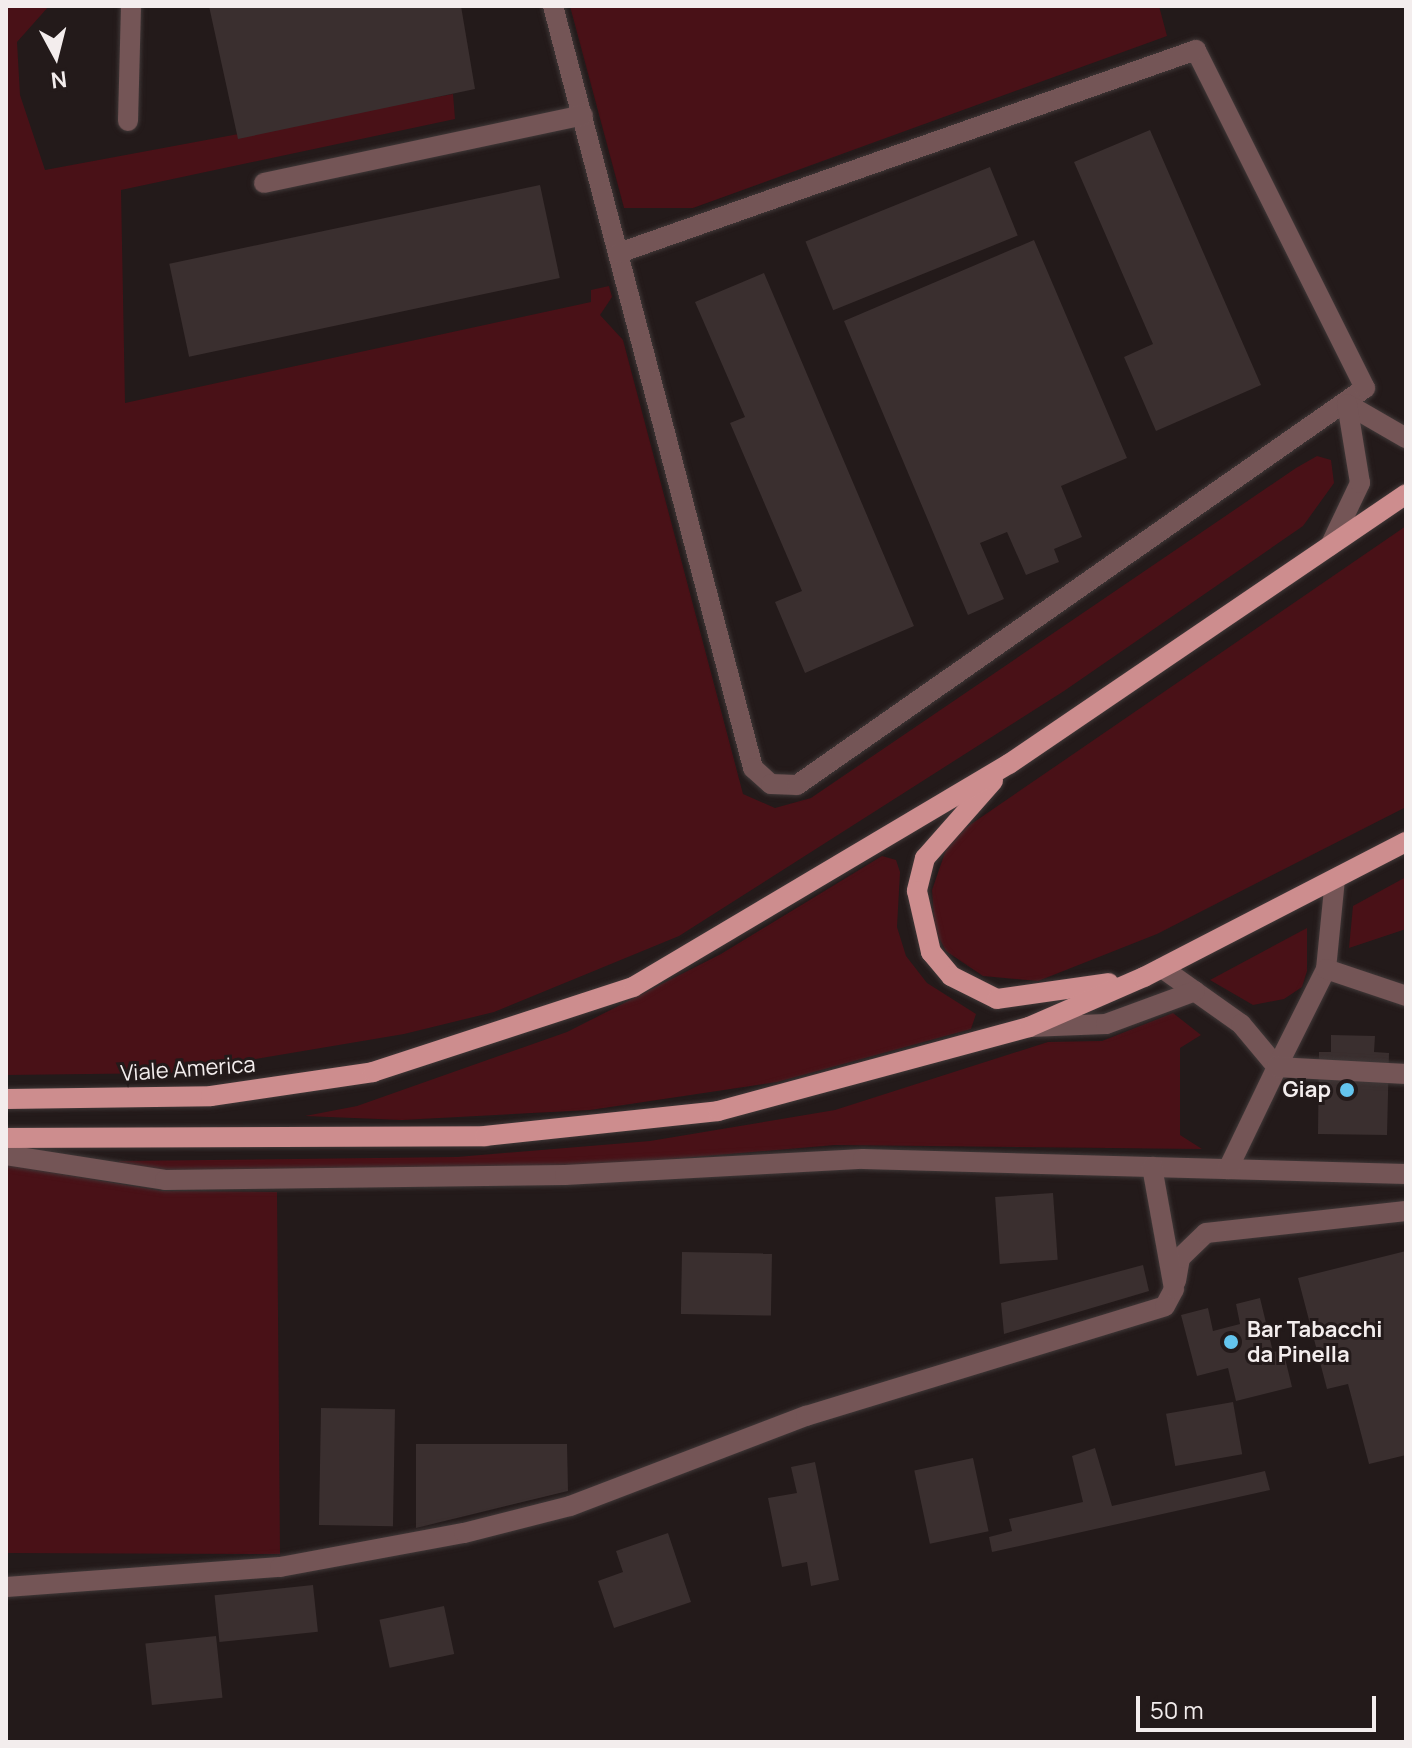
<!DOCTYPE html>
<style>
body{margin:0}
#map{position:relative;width:1412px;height:1748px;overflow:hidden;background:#231a1a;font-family:Manrope,sans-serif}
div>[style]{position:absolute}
.green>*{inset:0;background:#491117}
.building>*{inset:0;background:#3a2f2f;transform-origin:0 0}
.roads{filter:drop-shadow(0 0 2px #403838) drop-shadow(0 0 2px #403838)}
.minor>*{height:20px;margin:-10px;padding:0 10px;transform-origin:10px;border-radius:10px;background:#745556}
.major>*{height:20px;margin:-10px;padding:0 10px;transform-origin:10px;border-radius:10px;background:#cd8d8e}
.dots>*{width:22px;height:22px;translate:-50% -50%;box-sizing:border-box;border:4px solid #231a1a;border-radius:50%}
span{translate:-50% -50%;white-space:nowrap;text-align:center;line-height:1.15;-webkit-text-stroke:6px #231a1a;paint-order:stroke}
.street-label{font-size:22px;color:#f3eded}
.poi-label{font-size:22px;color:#f3eded;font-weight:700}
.right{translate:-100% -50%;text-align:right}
.left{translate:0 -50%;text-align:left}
.frame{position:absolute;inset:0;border:8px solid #f3eded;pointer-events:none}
.north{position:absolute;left:16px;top:16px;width:80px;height:80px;-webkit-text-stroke:6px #231a1a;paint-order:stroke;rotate:173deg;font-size:22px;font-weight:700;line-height:32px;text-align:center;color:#f3eded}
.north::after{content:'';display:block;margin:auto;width:28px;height:36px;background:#f3eded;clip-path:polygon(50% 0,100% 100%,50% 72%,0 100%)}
.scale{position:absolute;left:1136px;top:1696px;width:240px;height:36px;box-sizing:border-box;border:4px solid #f3eded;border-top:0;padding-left:10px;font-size:24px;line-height:28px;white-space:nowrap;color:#f3eded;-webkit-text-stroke:6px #231a1a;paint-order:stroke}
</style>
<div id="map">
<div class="green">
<div style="clip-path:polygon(6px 6px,49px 6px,17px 42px,20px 95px,45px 170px,453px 94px,455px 119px,121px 190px,125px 403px,591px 302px,591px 290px,609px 286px,612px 297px,600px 315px,623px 340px,743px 794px,775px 808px,811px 798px,1296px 468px,1317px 456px,1331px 460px,1334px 483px,1303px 526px,1064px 691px,679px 936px,494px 1012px,404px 1034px,172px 1073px,6px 1075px)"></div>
<div style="clip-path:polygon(570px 6px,1159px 6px,1167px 36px,693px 208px,624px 208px)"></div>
<div style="clip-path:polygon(1406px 526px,1406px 807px,1157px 934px,1038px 981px,983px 976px,946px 951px,935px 930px,932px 890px,947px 847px,964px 829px)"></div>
<div style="clip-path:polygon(882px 856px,896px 860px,900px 872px,897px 927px,906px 956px,927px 983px,976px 1014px,971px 1029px,777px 1082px,590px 1110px,402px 1120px,305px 1116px,357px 1106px,567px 1032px,721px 954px)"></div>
<div style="clip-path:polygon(1406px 877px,1406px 929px,1349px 948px,1353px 906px)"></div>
<div style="clip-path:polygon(1307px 928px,1307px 971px,1302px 987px,1284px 999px,1253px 1005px,1210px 980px)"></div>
<div style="clip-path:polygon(1173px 1013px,1201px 1035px,1180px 1048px,1180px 1135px,1202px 1149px,835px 1145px,576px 1167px,172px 1171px,120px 1167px,119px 1161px,457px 1157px,650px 1141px,835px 1110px,1048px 1042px,1102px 1041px)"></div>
<div style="clip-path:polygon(6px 1165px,162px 1191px,277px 1192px,280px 1554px,6px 1553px)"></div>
</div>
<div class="building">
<div style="clip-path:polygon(209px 6px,461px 6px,475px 89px,238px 139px)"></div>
<div style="clip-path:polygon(1150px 130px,1261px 385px,1156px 431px,1124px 357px,1153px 344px,1074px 162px)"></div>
<div style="left:990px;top:167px;width:74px;height:199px;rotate:68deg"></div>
<div style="left:540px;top:185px;width:95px;height:379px;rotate:78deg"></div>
<div style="clip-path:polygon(1034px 240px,1127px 458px,1061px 486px,1082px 537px,1054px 549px,1059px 562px,1026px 575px,1007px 532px,980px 543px,1004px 599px,968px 615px,844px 321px)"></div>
<div style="clip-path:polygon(764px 273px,914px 626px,805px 673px,775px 602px,802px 591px,730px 423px,745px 417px,695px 302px)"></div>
<div style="clip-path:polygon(1331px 1035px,1375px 1036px,1374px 1052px,1389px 1053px,1387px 1135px,1318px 1134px,1319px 1052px,1331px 1052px)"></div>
<div style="left:1053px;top:1193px;width:67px;height:58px;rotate:86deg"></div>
<div style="clip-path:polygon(1406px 1251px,1406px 1455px,1369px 1464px,1348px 1384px,1327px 1389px,1298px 1278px)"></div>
<div style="left:682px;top:1252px;width:90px;height:62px;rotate:1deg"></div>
<div style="clip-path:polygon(1143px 1265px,1149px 1291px,1004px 1334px,1001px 1303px)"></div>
<div style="clip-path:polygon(1260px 1298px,1273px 1352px,1283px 1350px,1292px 1387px,1236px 1401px,1228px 1368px,1197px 1376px,1181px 1315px,1208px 1308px,1213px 1331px,1240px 1324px,1236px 1304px)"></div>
<div style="left:1233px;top:1402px;width:53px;height:68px;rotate:80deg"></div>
<div style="left:321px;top:1408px;width:74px;height:117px;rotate:1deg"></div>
<div style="clip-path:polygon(416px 1444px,567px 1444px,568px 1491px,416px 1528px)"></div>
<div style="clip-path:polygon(1095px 1448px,1112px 1506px,1265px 1471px,1270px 1490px,992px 1552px,989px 1537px,1012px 1531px,1009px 1519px,1083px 1502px,1072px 1456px)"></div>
<div style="left:973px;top:1458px;width:75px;height:60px;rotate:78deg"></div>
<div style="clip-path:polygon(815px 1462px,839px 1580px,811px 1586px,807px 1562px,782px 1567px,768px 1498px,797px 1493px,791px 1467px)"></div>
<div style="clip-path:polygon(668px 1533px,691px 1602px,614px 1628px,598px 1581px,623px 1572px,616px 1551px)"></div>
<div style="left:313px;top:1585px;width:47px;height:99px;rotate:84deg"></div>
<div style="left:444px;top:1606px;width:49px;height:66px;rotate:78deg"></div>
<div style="left:216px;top:1636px;width:62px;height:71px;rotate:84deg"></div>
</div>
<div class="roads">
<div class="minor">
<div style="left:553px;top:6px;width:788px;rotate:75.29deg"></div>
<div style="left:753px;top:768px;width:24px;rotate:42deg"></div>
<div style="left:771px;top:784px;width:26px;rotate:2deg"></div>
<div style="left:797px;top:785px;width:693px;rotate:-34.95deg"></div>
<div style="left:1365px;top:388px;width:378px;rotate:-116.6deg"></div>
<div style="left:1196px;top:50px;width:612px;rotate:160.62deg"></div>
<div style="left:128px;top:121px;width:115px;rotate:-88.5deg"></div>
<div style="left:264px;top:183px;width:326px;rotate:-12deg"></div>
<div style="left:1347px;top:404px;width:68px;rotate:30deg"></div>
<div style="left:1330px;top:546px;width:70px;rotate:-64.5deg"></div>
<div style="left:1360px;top:483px;width:80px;rotate:-99.3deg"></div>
<div style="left:1162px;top:968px;width:97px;rotate:35.3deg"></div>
<div style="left:1241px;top:1024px;width:56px;rotate:50.1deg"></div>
<div style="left:1277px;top:1067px;width:110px;rotate:-63.4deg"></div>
<div style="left:1326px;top:969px;width:90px;rotate:-84.3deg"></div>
<div style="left:1326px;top:969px;width:84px;rotate:18.6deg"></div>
<div style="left:1029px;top:1027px;width:77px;rotate:-2.2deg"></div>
<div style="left:1106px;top:1024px;width:95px;rotate:-20.3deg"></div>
<div style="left:6px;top:1155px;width:161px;rotate:8.9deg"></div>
<div style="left:165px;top:1180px;width:400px;rotate:-0.7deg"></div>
<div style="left:565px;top:1175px;width:298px;rotate:-3.1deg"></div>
<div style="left:863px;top:1159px;width:543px;rotate:1.58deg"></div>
<div style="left:1228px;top:1169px;width:113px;rotate:-64.3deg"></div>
<div style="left:1277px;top:1067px;width:129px;rotate:3.1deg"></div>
<div style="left:1176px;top:1281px;width:23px;rotate:-80deg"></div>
<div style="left:1180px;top:1258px;width:36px;rotate:-44deg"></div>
<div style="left:1206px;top:1233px;width:201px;rotate:-6.3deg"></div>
<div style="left:6px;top:1587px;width:275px;rotate:-4.2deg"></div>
<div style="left:280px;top:1567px;width:187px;rotate:-10.5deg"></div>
<div style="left:464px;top:1533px;width:109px;rotate:-14.3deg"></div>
<div style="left:570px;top:1506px;width:253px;rotate:-20.9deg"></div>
<div style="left:806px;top:1416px;width:375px;rotate:-17deg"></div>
<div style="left:1165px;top:1306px;width:19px;rotate:-62deg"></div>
<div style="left:1174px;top:1289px;width:124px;rotate:-100.2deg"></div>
</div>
<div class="major">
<div style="left:993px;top:781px;width:103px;rotate:131.4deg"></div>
<div style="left:925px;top:858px;width:34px;rotate:104deg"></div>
<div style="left:917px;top:891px;width:63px;rotate:77.1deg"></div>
<div style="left:931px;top:952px;width:31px;rotate:50deg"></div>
<div style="left:951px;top:976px;width:51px;rotate:26.6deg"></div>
<div style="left:997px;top:999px;width:113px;rotate:-8.1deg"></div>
<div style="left:6px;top:1099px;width:205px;rotate:-0.8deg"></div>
<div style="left:211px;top:1096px;width:164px;rotate:-8.4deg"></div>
<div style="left:373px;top:1072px;width:274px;rotate:-18.1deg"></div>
<div style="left:633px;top:987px;width:437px;rotate:-30.7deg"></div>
<div style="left:1009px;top:764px;width:480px;rotate:-34.2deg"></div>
<div style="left:6px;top:1138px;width:479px;rotate:-0.2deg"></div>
<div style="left:485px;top:1136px;width:234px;rotate:-6.1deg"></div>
<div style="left:718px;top:1111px;width:322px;rotate:-15.1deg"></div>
<div style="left:1029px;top:1027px;width:125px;rotate:-23.5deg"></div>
<div style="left:1144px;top:977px;width:295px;rotate:-27.3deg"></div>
</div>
</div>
<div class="dots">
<div style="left:1347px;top:1090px;background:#64c5ee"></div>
<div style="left:1231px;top:1342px;background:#64c5ee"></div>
</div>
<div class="street-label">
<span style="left:188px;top:1069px;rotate:-4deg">Viale America</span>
</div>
<div class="poi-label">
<span class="right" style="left:1331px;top:1090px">Giap</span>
<span class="left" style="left:1247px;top:1342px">Bar Tabacchi<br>da Pinella</span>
</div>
<div class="frame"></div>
<div class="north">N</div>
<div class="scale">50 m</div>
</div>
